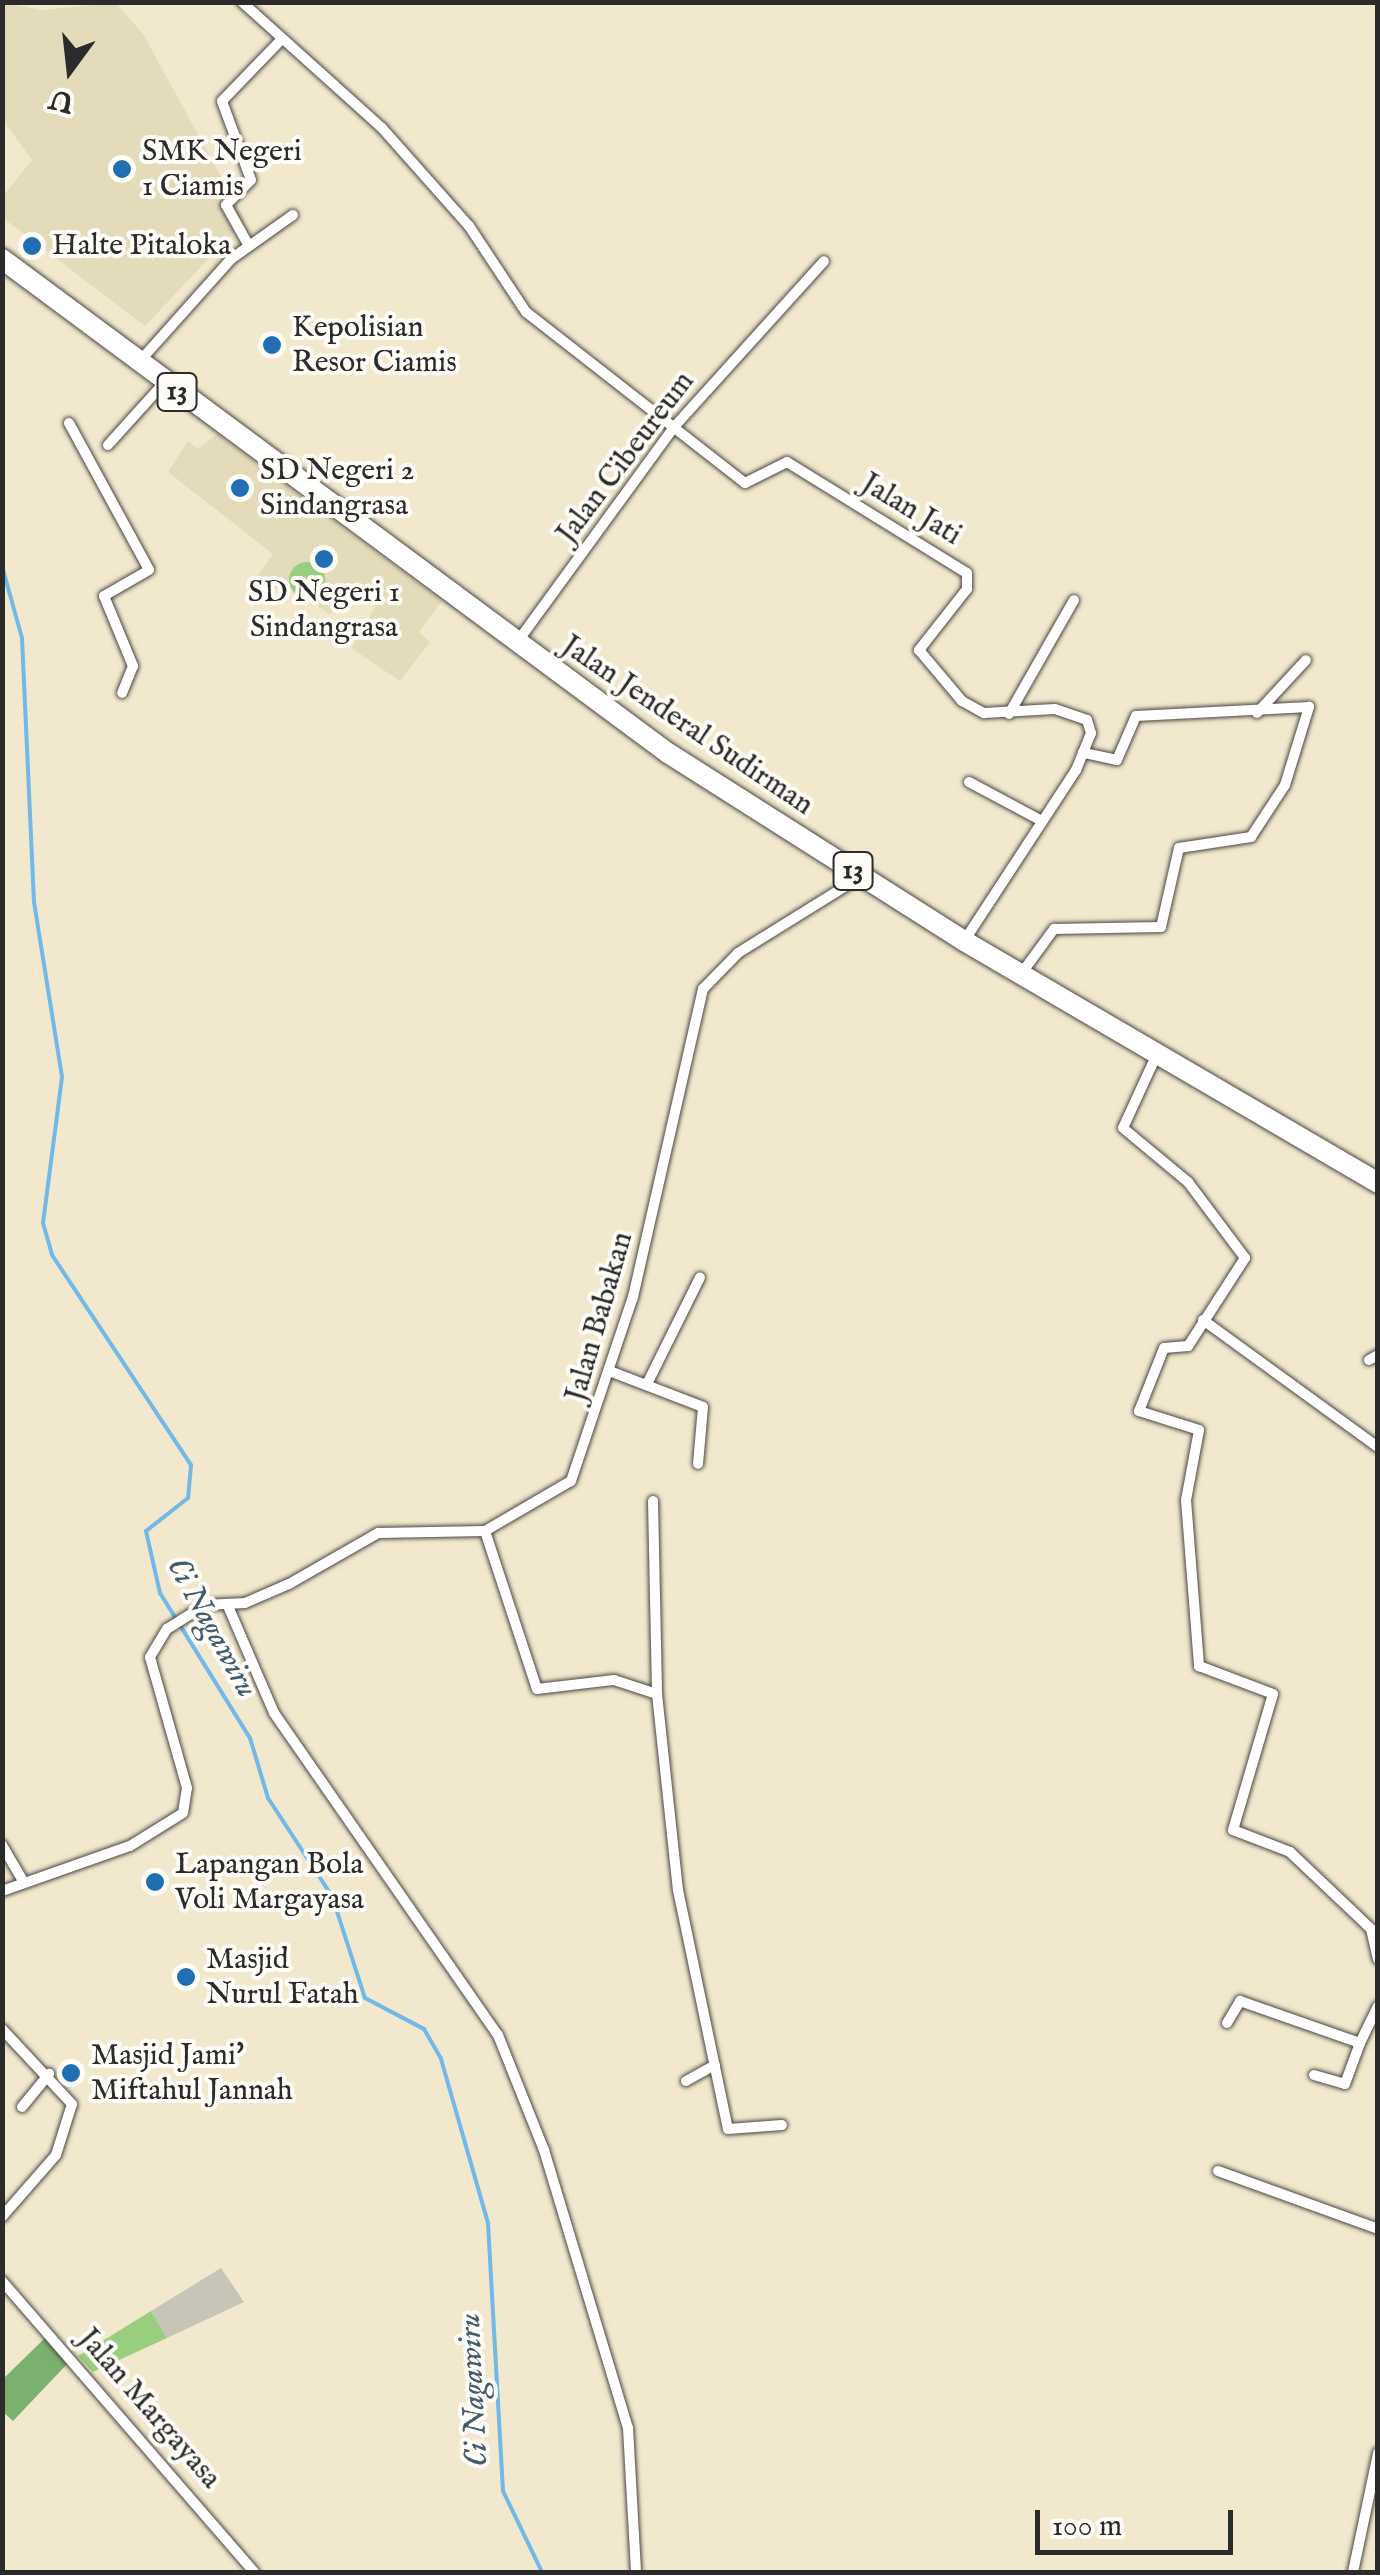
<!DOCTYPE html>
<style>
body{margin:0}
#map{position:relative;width:1380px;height:2575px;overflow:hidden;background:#f2e8ce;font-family:"IM FELL English",serif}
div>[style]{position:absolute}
.built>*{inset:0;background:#e3dbba}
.industrial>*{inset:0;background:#c6c5b8}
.green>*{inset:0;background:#99ce80}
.round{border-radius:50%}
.forest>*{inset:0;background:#7ab16e}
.stream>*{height:4px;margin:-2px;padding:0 2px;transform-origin:2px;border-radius:2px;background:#70b9e8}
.roads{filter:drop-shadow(0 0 2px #494743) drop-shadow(0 0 2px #494743)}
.street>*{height:10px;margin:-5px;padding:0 5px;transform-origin:5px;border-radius:5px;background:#fff}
.highway>*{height:20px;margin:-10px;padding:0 10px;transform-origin:10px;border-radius:10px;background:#fff}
.dots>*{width:28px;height:28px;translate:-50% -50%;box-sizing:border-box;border:5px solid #fdfcf7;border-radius:50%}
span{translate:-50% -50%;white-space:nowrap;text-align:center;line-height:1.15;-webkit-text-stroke:8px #fdfcf7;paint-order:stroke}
.shield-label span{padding:2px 8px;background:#fdfcf7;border:2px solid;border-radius:8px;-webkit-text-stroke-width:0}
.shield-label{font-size:28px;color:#2b2b2b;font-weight:700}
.poi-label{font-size:30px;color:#2b2b2b}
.left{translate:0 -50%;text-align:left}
.street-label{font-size:30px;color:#2b2b2b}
.water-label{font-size:32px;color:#435d6d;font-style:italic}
.frame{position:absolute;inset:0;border:5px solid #2b2b2b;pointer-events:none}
.north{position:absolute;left:20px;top:20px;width:100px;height:100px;-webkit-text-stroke:8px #fdfcf7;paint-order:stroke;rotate:195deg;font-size:28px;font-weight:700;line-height:40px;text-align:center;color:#2b2b2b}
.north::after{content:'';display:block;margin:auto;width:35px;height:45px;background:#2b2b2b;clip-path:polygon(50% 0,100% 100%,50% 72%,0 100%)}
.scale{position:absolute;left:1035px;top:2510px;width:198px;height:45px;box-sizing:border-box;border:5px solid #2b2b2b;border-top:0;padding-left:12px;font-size:30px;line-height:35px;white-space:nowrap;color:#2b2b2b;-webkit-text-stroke:8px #fdfcf7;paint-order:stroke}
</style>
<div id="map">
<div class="built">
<div style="clip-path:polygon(3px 3px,42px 10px,116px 3px,143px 34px,245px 220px,145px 326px,3px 218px,3px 196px,32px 160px,3px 120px)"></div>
<div style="clip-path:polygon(217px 434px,442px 601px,419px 632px,430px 642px,400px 681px,351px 648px,376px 606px,353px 588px,330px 615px,284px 579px,274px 591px,256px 578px,273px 554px,168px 472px,188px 441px,198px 449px)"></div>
</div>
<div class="industrial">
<div style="clip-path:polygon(221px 2268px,244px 2302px,167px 2338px,151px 2311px)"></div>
</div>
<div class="green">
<div class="round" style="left:289px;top:562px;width:36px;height:36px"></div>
<div style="clip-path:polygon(151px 2311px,167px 2338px,93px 2372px,78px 2356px)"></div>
</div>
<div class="forest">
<div style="clip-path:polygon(45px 2338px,69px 2362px,13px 2421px,3px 2412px,3px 2379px)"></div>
</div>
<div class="stream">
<div style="left:2px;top:566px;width:75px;rotate:74.5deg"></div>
<div style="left:22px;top:638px;width:264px;rotate:87.4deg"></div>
<div style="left:34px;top:902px;width:177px;rotate:80.9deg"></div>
<div style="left:62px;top:1077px;width:147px;rotate:97.4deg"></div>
<div style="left:43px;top:1223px;width:33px;rotate:74deg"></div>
<div style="left:52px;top:1255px;width:252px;rotate:56.5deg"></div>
<div style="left:191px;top:1465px;width:33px;rotate:95deg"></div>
<div style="left:188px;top:1498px;width:53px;rotate:141.8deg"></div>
<div style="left:146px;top:1531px;width:64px;rotate:77.3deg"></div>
<div style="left:160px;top:1593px;width:171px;rotate:58.2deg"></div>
<div style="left:250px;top:1738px;width:63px;rotate:73.3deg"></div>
<div style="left:268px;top:1798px;width:117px;rotate:56.9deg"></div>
<div style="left:332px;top:1896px;width:107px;rotate:72.1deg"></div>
<div style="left:365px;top:1998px;width:67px;rotate:27.7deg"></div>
<div style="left:424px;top:2029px;width:34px;rotate:60deg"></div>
<div style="left:441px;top:2059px;width:171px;rotate:74deg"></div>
<div style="left:488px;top:2223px;width:268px;rotate:86.8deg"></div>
<div style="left:503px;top:2491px;width:90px;rotate:64.3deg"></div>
</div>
<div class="roads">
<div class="street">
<div style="left:242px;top:2px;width:188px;rotate:42deg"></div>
<div style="left:382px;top:128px;width:131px;rotate:48.4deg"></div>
<div style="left:469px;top:226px;width:103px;rotate:56.5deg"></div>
<div style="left:526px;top:312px;width:278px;rotate:38deg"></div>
<div style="left:745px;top:483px;width:47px;rotate:-26.6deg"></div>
<div style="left:787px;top:462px;width:211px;rotate:31.7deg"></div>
<div style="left:967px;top:573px;width:16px;rotate:90deg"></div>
<div style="left:967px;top:589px;width:78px;rotate:128.2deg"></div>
<div style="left:919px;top:650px;width:67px;rotate:49.9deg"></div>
<div style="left:962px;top:701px;width:25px;rotate:29deg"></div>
<div style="left:984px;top:713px;width:71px;rotate:-3.2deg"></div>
<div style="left:1055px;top:709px;width:34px;rotate:19deg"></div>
<div style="left:1087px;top:720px;width:14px;rotate:73deg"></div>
<div style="left:1091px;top:733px;width:40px;rotate:112deg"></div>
<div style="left:1076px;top:770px;width:204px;rotate:123.2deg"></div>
<div style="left:249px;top:246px;width:47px;rotate:-119.3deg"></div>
<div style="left:226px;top:205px;width:35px;rotate:-45deg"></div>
<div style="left:251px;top:180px;width:84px;rotate:-110.2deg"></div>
<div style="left:222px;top:101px;width:85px;rotate:-46deg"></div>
<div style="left:139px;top:362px;width:138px;rotate:-48.2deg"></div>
<div style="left:231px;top:259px;width:76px;rotate:-35.4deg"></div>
<div style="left:69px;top:423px;width:167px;rotate:61.4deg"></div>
<div style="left:149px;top:570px;width:52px;rotate:150deg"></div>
<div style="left:104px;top:596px;width:76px;rotate:67.5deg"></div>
<div style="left:133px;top:666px;width:29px;rotate:112deg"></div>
<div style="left:108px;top:445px;width:85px;rotate:-47.9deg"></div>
<div style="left:518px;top:641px;width:266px;rotate:-53.9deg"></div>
<div style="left:675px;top:426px;width:222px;rotate:-47.9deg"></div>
<div style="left:1257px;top:713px;width:72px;rotate:-47.2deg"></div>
<div style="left:1009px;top:714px;width:131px;rotate:-60.3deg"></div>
<div style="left:969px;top:782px;width:83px;rotate:28.1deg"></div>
<div style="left:1021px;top:974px;width:56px;rotate:-53.7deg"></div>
<div style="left:1054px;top:929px;width:107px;rotate:-1.1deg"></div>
<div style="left:1161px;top:927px;width:81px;rotate:-77.2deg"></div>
<div style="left:1179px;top:848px;width:73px;rotate:-8.7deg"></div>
<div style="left:1251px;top:837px;width:62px;rotate:-56.8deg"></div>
<div style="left:1285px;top:785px;width:82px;rotate:-72.9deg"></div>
<div style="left:1309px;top:707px;width:173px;rotate:177deg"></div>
<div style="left:1136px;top:716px;width:48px;rotate:113.4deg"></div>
<div style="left:1117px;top:760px;width:35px;rotate:-168deg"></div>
<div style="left:1157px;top:1054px;width:81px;rotate:114.7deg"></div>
<div style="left:1123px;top:1128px;width:85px;rotate:39.7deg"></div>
<div style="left:1188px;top:1182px;width:95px;rotate:53.1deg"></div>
<div style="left:1245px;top:1258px;width:105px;rotate:122.9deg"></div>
<div style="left:1188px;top:1346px;width:24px;rotate:175deg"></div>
<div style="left:1164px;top:1348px;width:68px;rotate:111.6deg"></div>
<div style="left:1139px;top:1411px;width:63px;rotate:17.6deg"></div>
<div style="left:1199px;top:1430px;width:71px;rotate:100.5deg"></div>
<div style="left:1186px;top:1500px;width:167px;rotate:85.5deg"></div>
<div style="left:1199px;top:1666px;width:79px;rotate:20.7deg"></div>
<div style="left:1273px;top:1694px;width:142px;rotate:106.4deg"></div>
<div style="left:1233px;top:1830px;width:61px;rotate:21.1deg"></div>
<div style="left:1290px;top:1852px;width:112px;rotate:43.5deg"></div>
<div style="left:1371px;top:1929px;width:31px;rotate:77deg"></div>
<div style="left:1203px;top:1320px;width:216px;rotate:36deg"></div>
<div style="left:1369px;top:1360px;width:10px;rotate:-29deg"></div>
<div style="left:612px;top:1372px;width:97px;rotate:21deg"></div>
<div style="left:703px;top:1407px;width:57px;rotate:95deg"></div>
<div style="left:647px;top:1384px;width:119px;rotate:-63.6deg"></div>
<div style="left:653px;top:1501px;width:193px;rotate:88.8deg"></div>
<div style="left:485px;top:1531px;width:166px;rotate:71.8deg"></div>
<div style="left:537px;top:1689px;width:78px;rotate:-6.7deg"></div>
<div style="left:614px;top:1680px;width:45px;rotate:18deg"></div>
<div style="left:657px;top:1694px;width:197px;rotate:83.9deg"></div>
<div style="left:678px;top:1890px;width:244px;rotate:78.2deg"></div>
<div style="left:728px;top:2129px;width:54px;rotate:-4.2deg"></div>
<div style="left:228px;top:1606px;width:116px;rotate:66.7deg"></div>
<div style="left:274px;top:1713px;width:392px;rotate:55.2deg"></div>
<div style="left:498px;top:2035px;width:124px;rotate:68.2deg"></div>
<div style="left:544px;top:2150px;width:290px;rotate:73.2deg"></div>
<div style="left:628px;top:2428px;width:144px;rotate:86.8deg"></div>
<div style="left:2px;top:1845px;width:42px;rotate:59.7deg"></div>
<div style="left:2px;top:1891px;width:136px;rotate:-19.4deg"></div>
<div style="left:130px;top:1846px;width:62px;rotate:-31.9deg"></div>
<div style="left:183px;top:1813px;width:25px;rotate:-81deg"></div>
<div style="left:187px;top:1788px;width:136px;rotate:-105.8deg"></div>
<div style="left:150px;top:1657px;width:33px;rotate:-59deg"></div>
<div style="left:167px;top:1629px;width:45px;rotate:-32.3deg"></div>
<div style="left:205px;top:1605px;width:40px;rotate:-2.9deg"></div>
<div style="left:245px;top:1603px;width:48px;rotate:-23.4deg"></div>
<div style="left:289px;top:1584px;width:103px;rotate:-29.8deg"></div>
<div style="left:378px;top:1533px;width:107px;rotate:-1.1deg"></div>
<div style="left:485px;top:1531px;width:99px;rotate:-30.2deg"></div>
<div style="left:571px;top:1481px;width:194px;rotate:-71.4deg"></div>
<div style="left:633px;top:1297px;width:316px;rotate:-77.2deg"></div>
<div style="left:703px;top:989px;width:50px;rotate:-45.8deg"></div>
<div style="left:738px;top:953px;width:144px;rotate:-31.9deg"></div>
<div style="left:1227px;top:2023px;width:26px;rotate:-59deg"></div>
<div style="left:1240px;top:2001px;width:127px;rotate:19.3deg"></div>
<div style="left:1360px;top:2043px;width:41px;rotate:-64.1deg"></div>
<div style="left:2px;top:2029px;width:103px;rotate:47deg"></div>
<div style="left:72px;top:2104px;width:53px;rotate:107.4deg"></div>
<div style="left:56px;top:2155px;width:82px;rotate:131.1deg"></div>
<div style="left:1314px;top:2075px;width:32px;rotate:16deg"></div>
<div style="left:1345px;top:2084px;width:44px;rotate:-69.9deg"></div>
<div style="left:686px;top:2081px;width:33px;rotate:-29deg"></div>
<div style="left:22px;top:2107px;width:43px;rotate:-50.7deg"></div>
<div style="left:1218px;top:2171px;width:170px;rotate:19.9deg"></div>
<div style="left:2px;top:2281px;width:385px;rotate:49.1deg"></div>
<div style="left:1353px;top:2572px;width:122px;rotate:-78.1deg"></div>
</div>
<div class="highway">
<div style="left:2px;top:259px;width:829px;rotate:36.57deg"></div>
<div style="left:668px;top:753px;width:351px;rotate:32.4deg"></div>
<div style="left:964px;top:941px;width:480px;rotate:30.3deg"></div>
</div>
</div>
<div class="dots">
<div style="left:122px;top:169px;background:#1f6fb2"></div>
<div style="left:32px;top:246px;background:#1f6fb2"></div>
<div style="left:272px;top:345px;background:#1f6fb2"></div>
<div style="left:240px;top:488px;background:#1f6fb2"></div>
<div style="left:324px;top:559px;background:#1f6fb2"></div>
<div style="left:155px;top:1882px;background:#1f6fb2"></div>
<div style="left:186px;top:1977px;background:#1f6fb2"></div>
<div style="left:71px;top:2073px;background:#1f6fb2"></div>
</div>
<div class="shield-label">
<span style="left:177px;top:392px">13</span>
<span style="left:853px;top:871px">13</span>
</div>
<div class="poi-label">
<span class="left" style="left:142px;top:169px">SMK Negeri<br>1 Ciamis</span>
<span class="left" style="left:52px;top:246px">Halte Pitaloka</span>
<span class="left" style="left:292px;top:345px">Kepolisian<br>Resor Ciamis</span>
<span class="left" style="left:260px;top:488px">SD Negeri 2<br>Sindangrasa</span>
<span style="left:324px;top:610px">SD Negeri 1<br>Sindangrasa</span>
<span class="left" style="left:175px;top:1882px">Lapangan Bola<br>Voli Margayasa</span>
<span class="left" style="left:206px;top:1977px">Masjid<br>Nurul Fatah</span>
<span class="left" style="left:91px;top:2073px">Masjid Jami'<br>Miftahul Jannah</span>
</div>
<div class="street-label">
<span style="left:626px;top:458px;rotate:-53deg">Jalan Cibeureum</span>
<span style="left:911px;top:510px;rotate:31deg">Jalan Jati</span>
<span style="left:687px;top:726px;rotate:34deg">Jalan Jenderal Sudirman</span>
<span style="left:600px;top:1317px;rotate:-74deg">Jalan Babakan</span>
<span style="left:149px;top:2409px;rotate:49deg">Jalan Margayasa</span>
</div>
<div class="water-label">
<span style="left:211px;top:1628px;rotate:61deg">Ci Nagawiru</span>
<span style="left:475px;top:2390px;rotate:-93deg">Ci Nagawiru</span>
</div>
<div class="frame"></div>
<div class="north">U</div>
<div class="scale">100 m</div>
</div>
